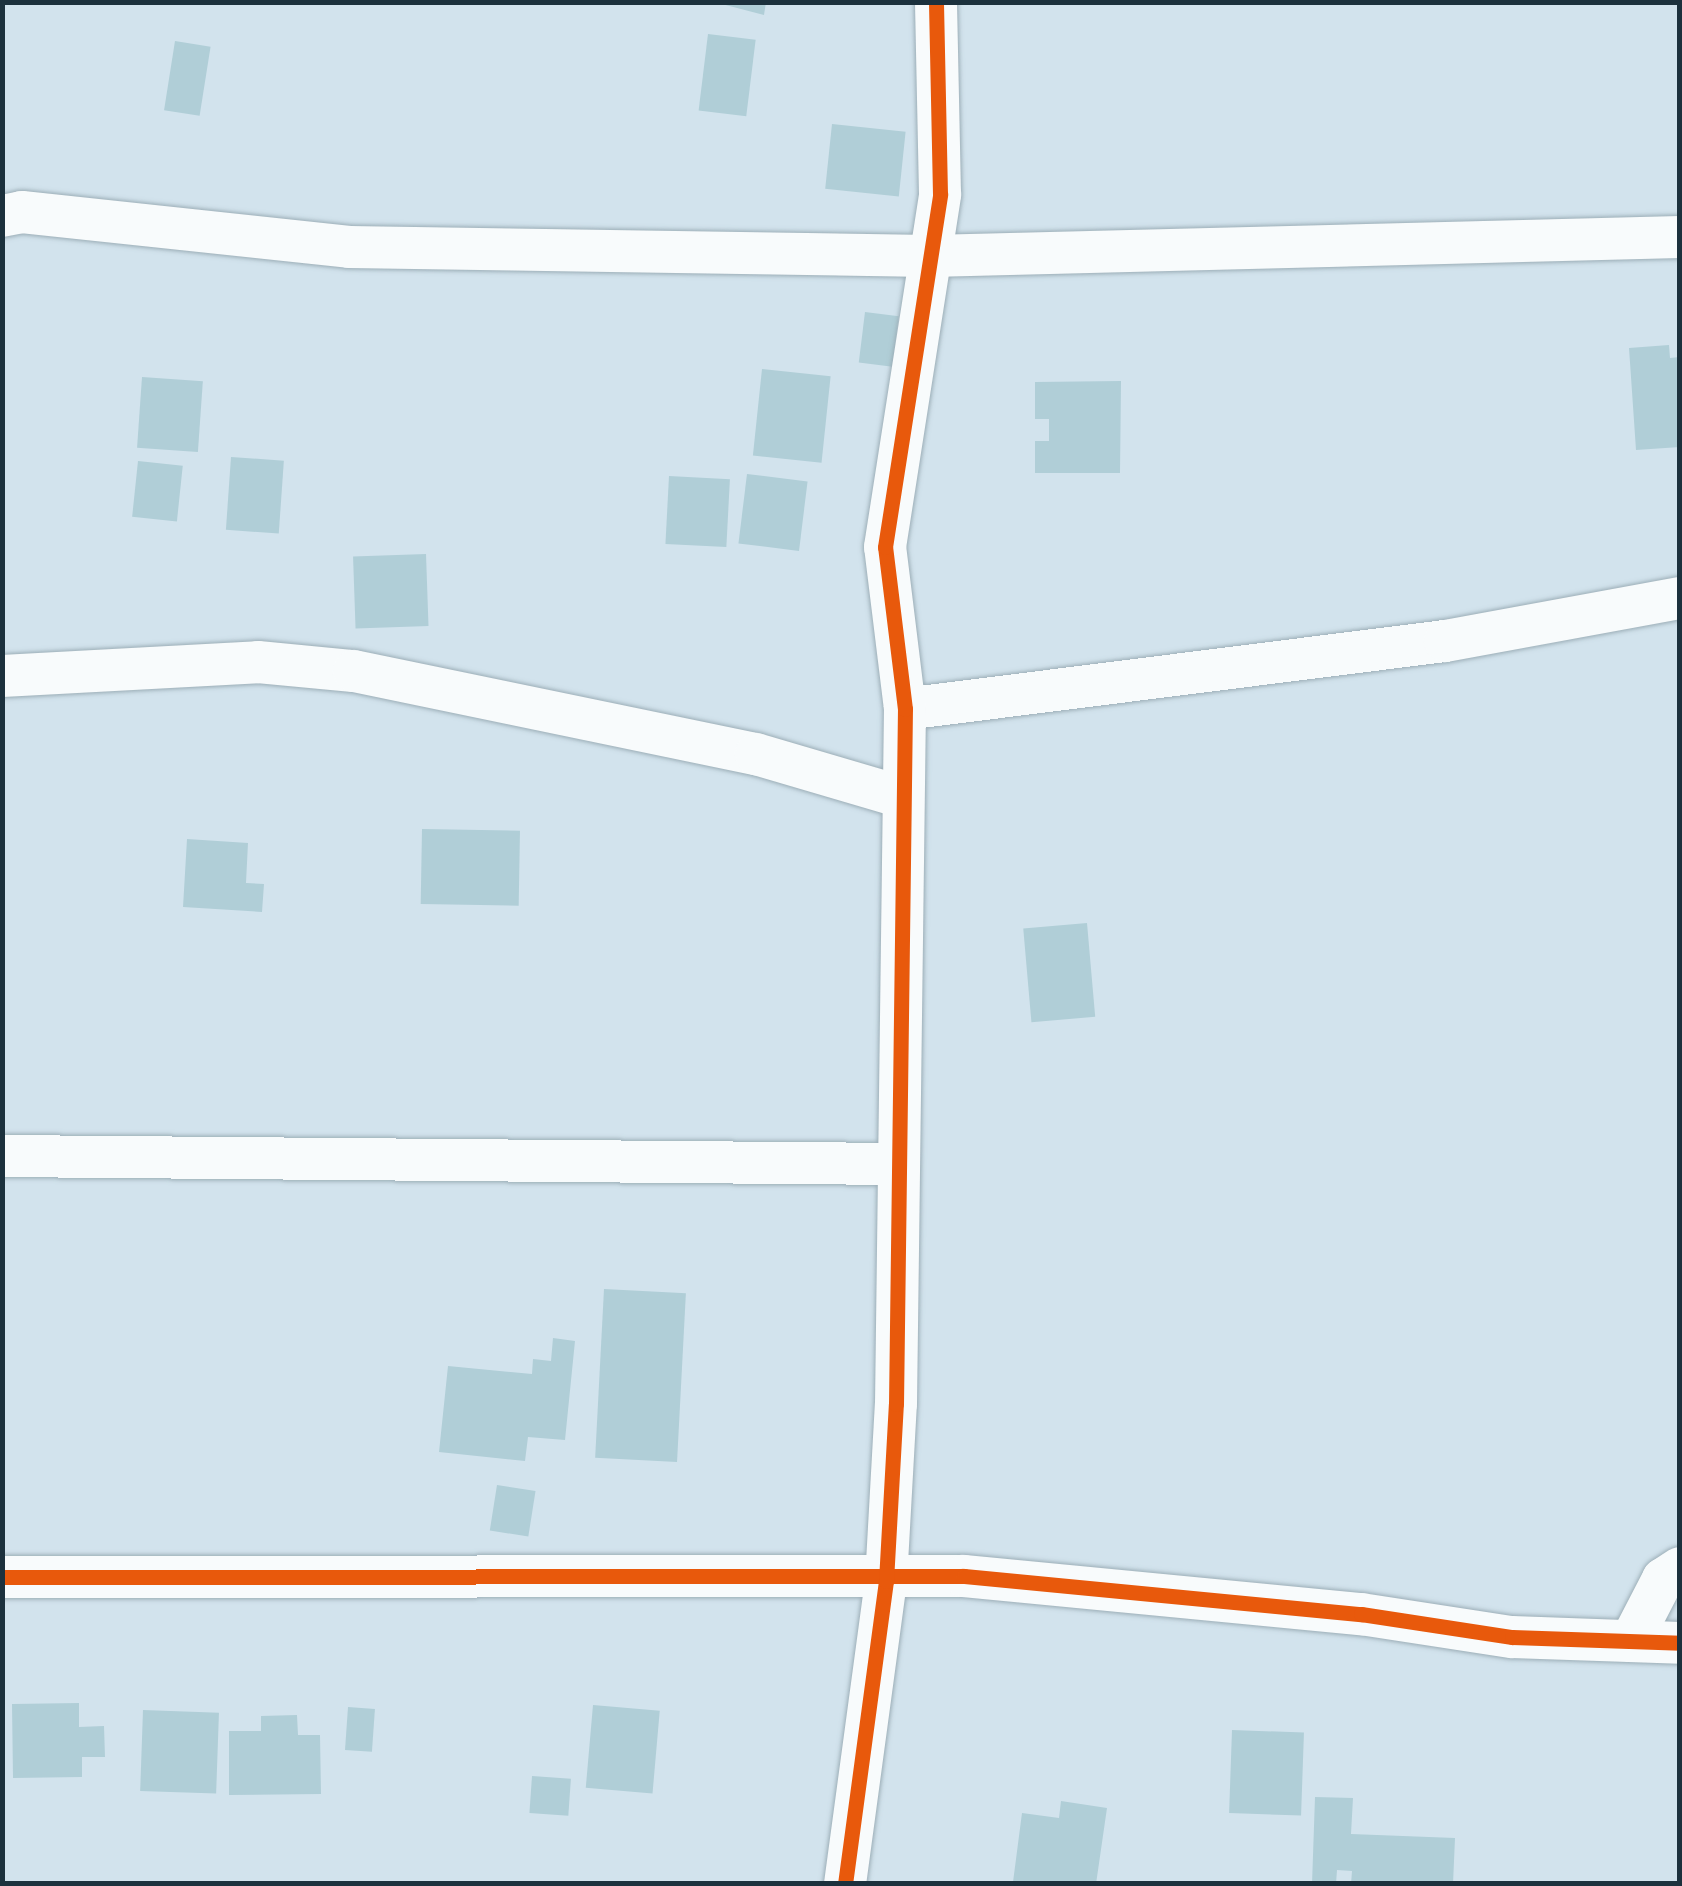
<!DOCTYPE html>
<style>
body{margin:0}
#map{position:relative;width:1682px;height:1886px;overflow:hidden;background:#d2e3ed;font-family:Lato,sans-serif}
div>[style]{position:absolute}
.building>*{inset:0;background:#b0ced7;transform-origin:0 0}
.roads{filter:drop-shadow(0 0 2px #9caeb7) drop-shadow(0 0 2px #9caeb7)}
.minor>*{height:42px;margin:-21px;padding:0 21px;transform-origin:21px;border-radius:21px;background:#f8fbfc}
.cycleway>*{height:15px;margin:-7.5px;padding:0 7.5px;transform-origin:7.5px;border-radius:7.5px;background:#e8590c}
span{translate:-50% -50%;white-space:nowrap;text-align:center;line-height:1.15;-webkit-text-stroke:8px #fff;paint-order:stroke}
.frame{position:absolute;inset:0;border:5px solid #1c313d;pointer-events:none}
</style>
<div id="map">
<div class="building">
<div style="clip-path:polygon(714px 2px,766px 2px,764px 15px)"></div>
<div style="left:708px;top:34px;width:48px;height:77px;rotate:7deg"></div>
<div style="left:175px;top:41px;width:36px;height:70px;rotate:9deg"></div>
<div style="left:832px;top:124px;width:74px;height:65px;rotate:6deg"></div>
<div style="left:865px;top:312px;width:34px;height:51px;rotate:7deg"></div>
<div style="clip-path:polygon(1669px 345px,1670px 358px,1680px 357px,1680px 447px,1636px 450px,1629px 348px)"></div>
<div style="left:762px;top:369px;width:69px;height:87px;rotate:6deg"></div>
<div style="left:142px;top:377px;width:61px;height:71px;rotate:4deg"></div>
<div style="clip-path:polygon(1121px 381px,1120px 473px,1035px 473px,1035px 441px,1049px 441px,1049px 419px,1035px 419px,1035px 382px)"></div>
<div style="left:231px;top:457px;width:53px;height:73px;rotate:4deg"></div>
<div style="left:138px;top:461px;width:45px;height:56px;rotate:6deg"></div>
<div style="left:747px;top:474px;width:61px;height:70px;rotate:7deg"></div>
<div style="left:669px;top:476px;width:61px;height:68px;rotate:3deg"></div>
<div style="left:426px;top:554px;width:72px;height:73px;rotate:88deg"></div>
<div style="left:422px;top:829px;width:98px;height:75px;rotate:1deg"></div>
<div style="clip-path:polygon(187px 839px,248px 843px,246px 883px,264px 884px,262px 912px,183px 907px)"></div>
<div style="left:1087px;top:923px;width:94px;height:64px;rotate:85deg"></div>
<div style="left:604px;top:1289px;width:82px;height:169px;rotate:3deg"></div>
<div style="clip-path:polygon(553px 1338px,575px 1341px,565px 1440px,528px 1437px,525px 1461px,439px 1452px,448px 1366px,532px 1374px,533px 1359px,551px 1361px)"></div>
<div style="left:497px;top:1485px;width:39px;height:46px;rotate:9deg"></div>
<div style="clip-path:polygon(79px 1703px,79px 1727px,104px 1726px,105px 1757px,82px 1757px,82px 1777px,13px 1778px,12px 1704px)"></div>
<div style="left:593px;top:1705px;width:67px;height:83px;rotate:5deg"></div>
<div style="left:348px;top:1707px;width:27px;height:43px;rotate:4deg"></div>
<div style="left:143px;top:1710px;width:76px;height:81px;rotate:2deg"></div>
<div style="clip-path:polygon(297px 1715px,298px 1735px,320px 1735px,321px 1794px,229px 1795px,229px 1731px,261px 1731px,261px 1716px)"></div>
<div style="left:1232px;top:1730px;width:72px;height:83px;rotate:2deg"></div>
<div style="left:532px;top:1776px;width:39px;height:37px;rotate:4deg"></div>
<div style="clip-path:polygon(1315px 1797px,1353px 1798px,1351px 1834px,1455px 1838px,1453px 1884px,1351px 1884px,1352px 1871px,1337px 1870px,1336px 1884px,1312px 1884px)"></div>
<div style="clip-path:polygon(1061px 1801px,1107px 1808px,1096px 1884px,1013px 1882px,1022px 1813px,1059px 1818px)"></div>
</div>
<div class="roads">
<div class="minor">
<div style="left:2px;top:216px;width:20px;rotate:-11deg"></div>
<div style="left:22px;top:212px;width:329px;rotate:6.1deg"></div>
<div style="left:349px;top:247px;width:581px;rotate:0.89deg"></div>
<div style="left:930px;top:256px;width:750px;rotate:-1.45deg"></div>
<div style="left:2px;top:676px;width:256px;rotate:-3.1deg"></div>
<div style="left:258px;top:662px;width:96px;rotate:5.4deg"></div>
<div style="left:354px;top:671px;width:410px;rotate:11.7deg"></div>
<div style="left:756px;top:754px;width:152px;rotate:16.4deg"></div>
<div style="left:905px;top:709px;width:544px;rotate:-7.18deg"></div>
<div style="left:1445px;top:641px;width:239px;rotate:-10.4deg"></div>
<div style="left:2px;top:1156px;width:895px;rotate:0.51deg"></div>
<div style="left:2px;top:1577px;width:962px;rotate:-0.06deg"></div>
<div style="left:964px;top:1576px;width:399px;rotate:5.5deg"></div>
<div style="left:1361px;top:1614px;width:153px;rotate:8.7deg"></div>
<div style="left:1512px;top:1637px;width:168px;rotate:2deg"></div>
<div style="left:1631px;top:1641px;width:70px;rotate:-62.7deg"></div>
<div style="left:1663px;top:1579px;width:20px;rotate:-33deg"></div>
<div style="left:845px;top:1884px;width:306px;rotate:-82.3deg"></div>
<div style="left:886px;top:1581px;width:177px;rotate:-86.8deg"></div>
<div style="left:896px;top:1404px;width:695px;rotate:-89.26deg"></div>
<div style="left:905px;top:709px;width:163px;rotate:-97deg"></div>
<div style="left:885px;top:547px;width:357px;rotate:-81.1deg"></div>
<div style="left:940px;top:194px;width:192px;rotate:-91.2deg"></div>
</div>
</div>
<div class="cycleway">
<div style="left:2px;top:1577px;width:962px;rotate:-0.06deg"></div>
<div style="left:964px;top:1576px;width:399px;rotate:5.5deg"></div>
<div style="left:1361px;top:1614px;width:153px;rotate:8.7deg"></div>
<div style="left:1512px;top:1637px;width:168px;rotate:2deg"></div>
<div style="left:845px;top:1884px;width:306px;rotate:-82.3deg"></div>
<div style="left:886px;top:1581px;width:177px;rotate:-86.8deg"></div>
<div style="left:896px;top:1404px;width:695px;rotate:-89.26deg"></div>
<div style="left:905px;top:709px;width:163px;rotate:-97deg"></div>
<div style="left:885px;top:547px;width:357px;rotate:-81.1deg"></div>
<div style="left:940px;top:194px;width:192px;rotate:-91.2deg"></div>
</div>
<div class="frame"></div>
</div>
